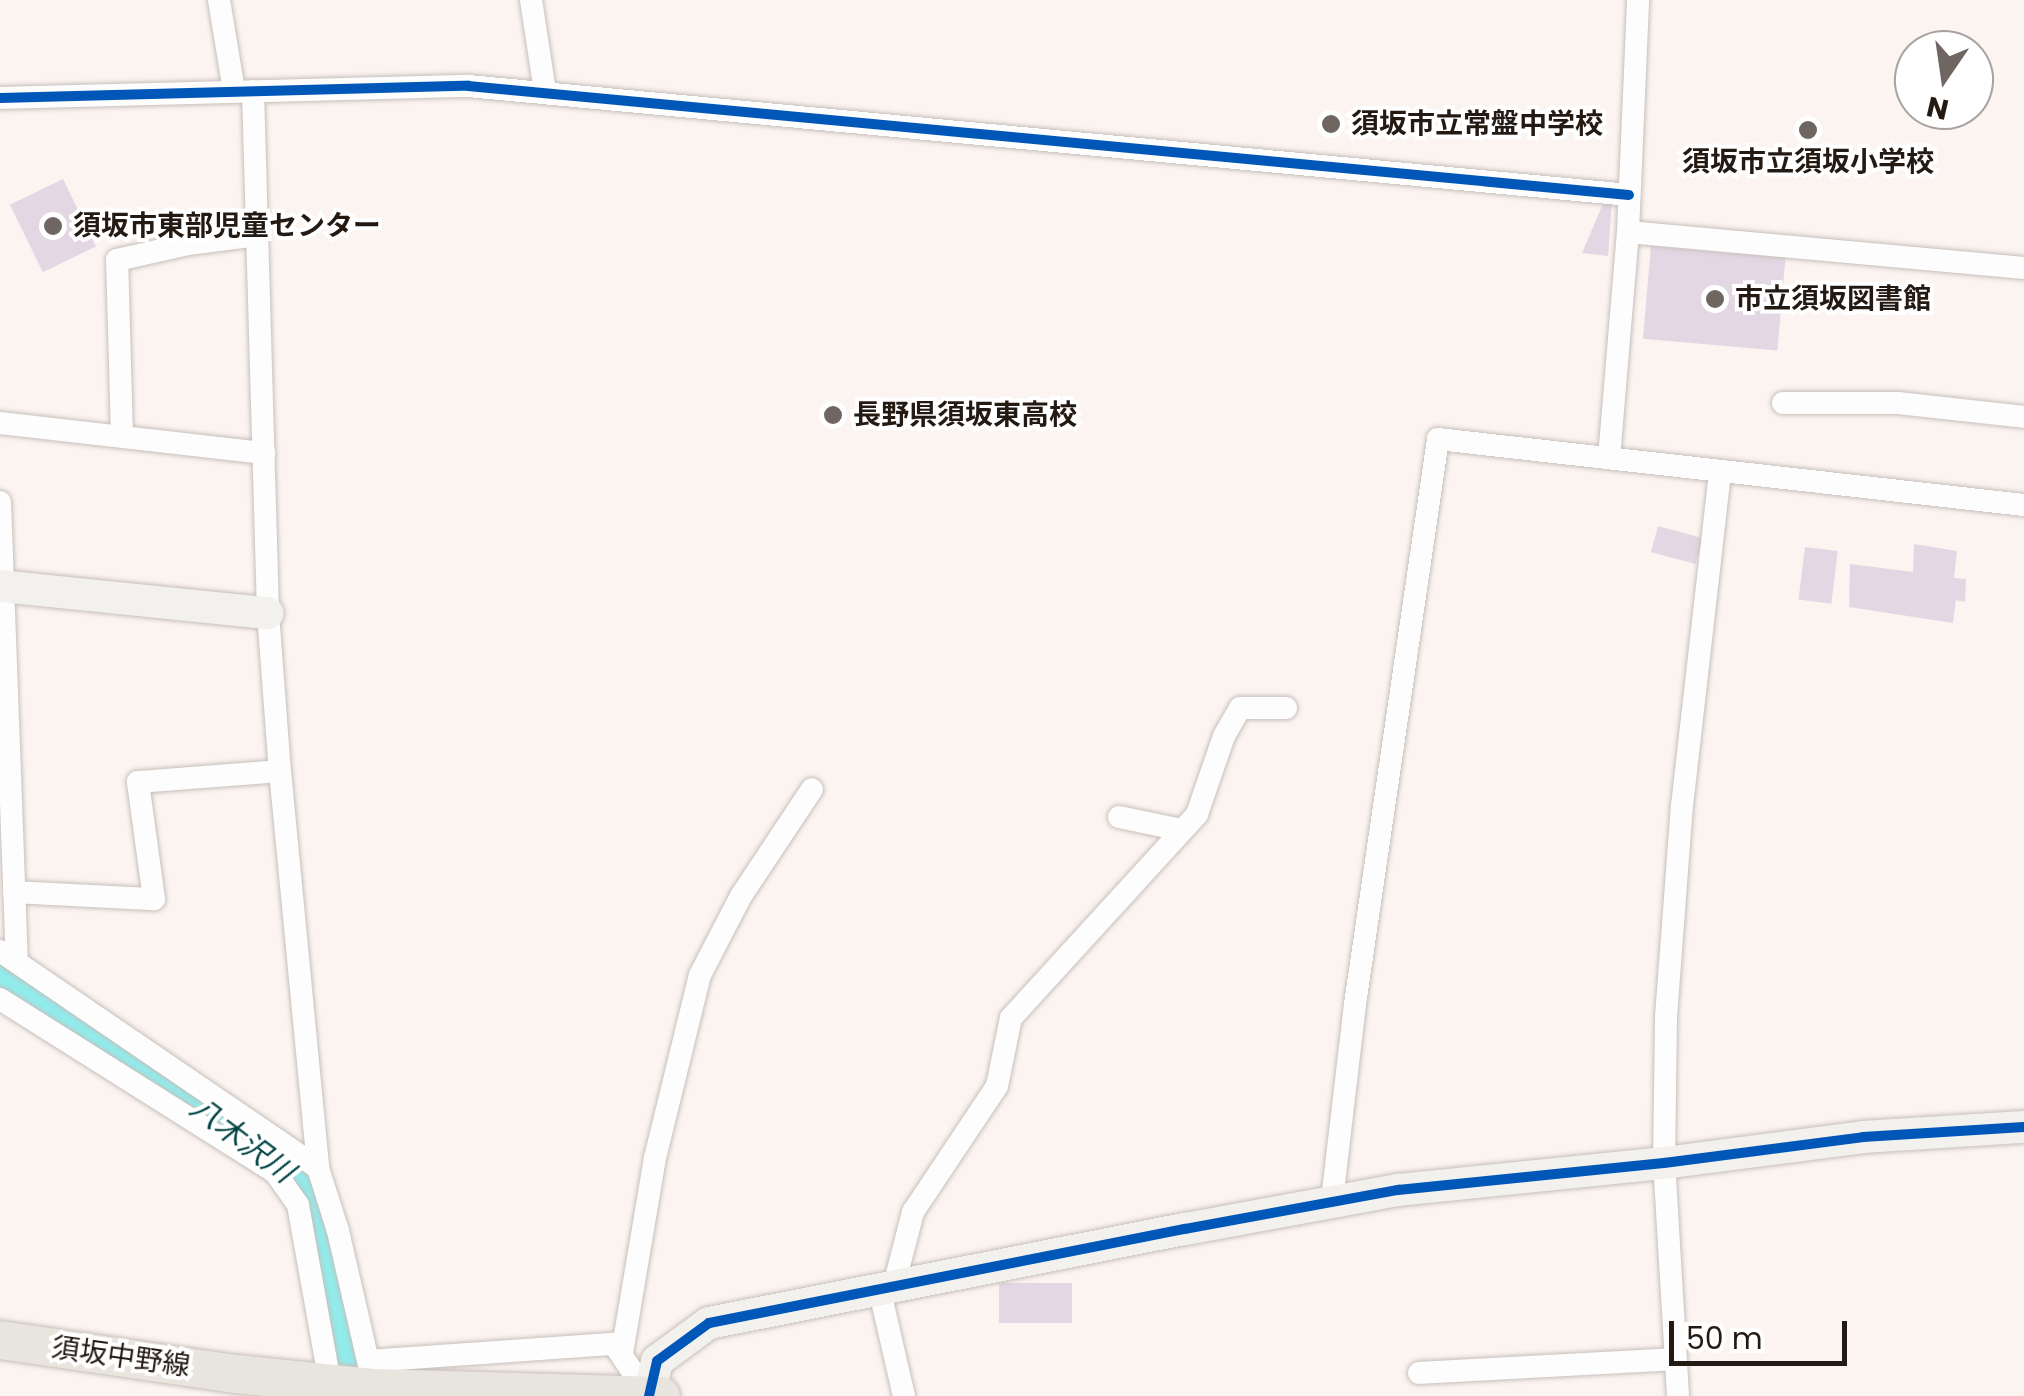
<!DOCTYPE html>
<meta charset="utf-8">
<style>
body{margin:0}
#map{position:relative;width:2024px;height:1396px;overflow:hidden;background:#fbf4f0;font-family:Poppins,"Noto Sans JP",sans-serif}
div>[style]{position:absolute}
.river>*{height:42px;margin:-21px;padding:0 21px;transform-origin:21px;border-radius:21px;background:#91ecec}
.building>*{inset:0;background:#e3d7e4;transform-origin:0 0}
.roads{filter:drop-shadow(0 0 2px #c7bfba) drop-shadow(0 0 2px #c7bfba)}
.street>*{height:22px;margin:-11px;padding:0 11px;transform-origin:11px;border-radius:11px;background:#fefdfd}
.secondary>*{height:32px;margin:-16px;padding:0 16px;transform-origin:16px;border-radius:16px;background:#f3f1ed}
.primary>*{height:38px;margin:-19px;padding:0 19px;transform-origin:19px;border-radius:19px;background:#e8e5de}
.cycleway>*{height:10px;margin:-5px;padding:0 5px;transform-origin:5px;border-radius:5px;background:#0057b8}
.dots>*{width:28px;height:28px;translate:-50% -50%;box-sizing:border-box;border:5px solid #fff;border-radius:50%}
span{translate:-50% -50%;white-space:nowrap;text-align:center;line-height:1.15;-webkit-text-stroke:8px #fff;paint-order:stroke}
.poi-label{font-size:28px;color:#241a14;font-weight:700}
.left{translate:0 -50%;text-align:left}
.street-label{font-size:28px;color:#241a14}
.water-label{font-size:30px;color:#034445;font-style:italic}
.north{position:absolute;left:1894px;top:30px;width:100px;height:100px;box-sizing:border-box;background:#fff;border:2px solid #a7a3a1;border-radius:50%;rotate:193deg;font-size:28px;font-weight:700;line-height:40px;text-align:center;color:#241a14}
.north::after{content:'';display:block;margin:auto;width:35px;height:45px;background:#6f6661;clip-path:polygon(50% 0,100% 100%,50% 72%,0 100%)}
.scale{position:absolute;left:1669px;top:1321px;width:178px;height:45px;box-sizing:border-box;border:5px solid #241a14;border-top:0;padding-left:12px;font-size:30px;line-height:35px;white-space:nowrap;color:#241a14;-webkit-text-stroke:8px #fff;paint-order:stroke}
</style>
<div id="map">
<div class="river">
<div style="left:0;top:976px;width:143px;rotate:31.6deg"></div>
<div style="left:122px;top:1051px;width:214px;rotate:35.3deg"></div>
<div style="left:297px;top:1175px;width:60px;rotate:68.6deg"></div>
<div style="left:319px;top:1231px;width:168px;rotate:79deg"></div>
</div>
<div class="building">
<div style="left:63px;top:179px;width:75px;height:59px;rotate:64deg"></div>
<div style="clip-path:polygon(1605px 199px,1612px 200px,1608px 256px,1582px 253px)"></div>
<div style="left:1651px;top:246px;width:135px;height:93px;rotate:5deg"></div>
<div style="left:1658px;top:526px;width:46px;height:27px;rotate:15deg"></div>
<div style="clip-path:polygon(1914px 544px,1957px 551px,1954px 578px,1966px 579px,1965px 602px,1956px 600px,1953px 623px,1849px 607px,1850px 564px,1913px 572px)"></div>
<div style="left:1805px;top:547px;width:33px;height:53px;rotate:7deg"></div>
<div style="left:999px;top:1283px;width:73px;height:40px"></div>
</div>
<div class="roads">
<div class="street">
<div style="left:219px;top:0;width:92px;rotate:80.6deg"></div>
<div style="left:531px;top:0;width:93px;rotate:81.3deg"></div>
<div style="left:253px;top:91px;width:522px;rotate:88.35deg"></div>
<div style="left:268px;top:613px;width:158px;rotate:85.7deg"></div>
<div style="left:280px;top:771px;width:399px;rotate:84.5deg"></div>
<div style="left:318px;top:1168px;width:66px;rotate:72.4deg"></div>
<div style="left:338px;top:1231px;width:169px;rotate:77deg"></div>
<div style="left:0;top:98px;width:468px;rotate:-1.5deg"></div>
<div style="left:468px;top:86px;width:1166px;rotate:5.36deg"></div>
<div style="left:1628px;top:232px;width:398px;rotate:5.2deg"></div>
<div style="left:1783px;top:403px;width:115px"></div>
<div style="left:1898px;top:403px;width:127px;rotate:6.3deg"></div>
<div style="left:0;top:423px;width:266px;rotate:6.5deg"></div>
<div style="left:122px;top:436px;width:176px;rotate:-91.6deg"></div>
<div style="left:117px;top:260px;width:73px;rotate:-12.7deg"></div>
<div style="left:188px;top:244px;width:70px;rotate:-7.4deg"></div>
<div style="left:1609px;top:458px;width:227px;rotate:-85.2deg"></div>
<div style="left:1628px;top:232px;width:232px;rotate:-87.5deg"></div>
<div style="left:0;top:502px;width:459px;rotate:87.9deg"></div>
<div style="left:1119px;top:817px;width:64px;rotate:11.7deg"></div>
<div style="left:14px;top:892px;width:140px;rotate:2.9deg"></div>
<div style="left:154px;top:899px;width:118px;rotate:-97.8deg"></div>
<div style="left:138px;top:782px;width:142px;rotate:-4.4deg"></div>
<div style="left:0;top:951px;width:385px;rotate:34.3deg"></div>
<div style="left:0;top:999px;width:325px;rotate:32.2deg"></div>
<div style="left:275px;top:1172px;width:40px;rotate:55.1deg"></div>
<div style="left:298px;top:1205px;width:192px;rotate:79.8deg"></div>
<div style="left:1332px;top:1200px;width:197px;rotate:-83.3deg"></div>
<div style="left:1355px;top:1004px;width:571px;rotate:-81.64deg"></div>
<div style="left:1438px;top:439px;width:590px;rotate:6.43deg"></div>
<div style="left:893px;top:1289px;width:80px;rotate:-75.4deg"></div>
<div style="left:913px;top:1212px;width:151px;rotate:-56.3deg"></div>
<div style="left:997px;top:1086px;width:69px;rotate:-78.4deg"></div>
<div style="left:1011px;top:1018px;width:276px;rotate:-47.6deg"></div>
<div style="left:1197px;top:814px;width:83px;rotate:-70.9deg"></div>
<div style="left:1224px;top:736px;width:32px;rotate:-60deg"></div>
<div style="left:1240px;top:708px;width:46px"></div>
<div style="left:880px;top:1292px;width:107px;rotate:77deg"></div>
<div style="left:622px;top:1353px;width:198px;rotate:-80.4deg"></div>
<div style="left:655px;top:1158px;width:188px;rotate:-76.2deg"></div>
<div style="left:700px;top:975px;width:89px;rotate:-62.6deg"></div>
<div style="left:741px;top:896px;width:128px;rotate:-56.4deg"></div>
<div style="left:368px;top:1361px;width:247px;rotate:-4deg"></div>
<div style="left:614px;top:1344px;width:63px;rotate:56.1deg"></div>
<div style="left:1419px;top:1373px;width:257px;rotate:-3.1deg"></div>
<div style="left:1678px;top:1396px;width:233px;rotate:-93.4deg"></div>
<div style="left:1664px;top:1163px;width:146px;rotate:-89.2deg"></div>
<div style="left:1666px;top:1017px;width:212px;rotate:-85.7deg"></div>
<div style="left:1682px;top:806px;width:336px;rotate:-83.5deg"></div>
</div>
<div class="secondary">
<div style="left:0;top:586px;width:269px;rotate:5.8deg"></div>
<div style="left:649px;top:1396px;width:36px;rotate:-77deg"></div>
<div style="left:657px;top:1361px;width:64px;rotate:-36.2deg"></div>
<div style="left:709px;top:1323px;width:485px;rotate:-11.2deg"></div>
<div style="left:1185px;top:1229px;width:217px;rotate:-10.4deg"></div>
<div style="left:1398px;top:1190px;width:267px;rotate:-5.8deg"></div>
<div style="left:1664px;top:1163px;width:201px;rotate:-7.4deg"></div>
<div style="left:1863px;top:1137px;width:161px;rotate:-3.6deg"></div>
</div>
<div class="primary">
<div style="left:0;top:1340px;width:238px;rotate:8.2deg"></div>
<div style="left:236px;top:1374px;width:140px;rotate:5.8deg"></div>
<div style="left:375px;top:1388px;width:286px;rotate:1.6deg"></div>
</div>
</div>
<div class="cycleway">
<div style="left:0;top:98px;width:468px;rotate:-1.5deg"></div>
<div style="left:468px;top:86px;width:1166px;rotate:5.36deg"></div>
<div style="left:649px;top:1396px;width:36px;rotate:-77deg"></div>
<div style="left:657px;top:1361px;width:64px;rotate:-36.2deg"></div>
<div style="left:709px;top:1323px;width:485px;rotate:-11.2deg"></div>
<div style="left:1185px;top:1229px;width:217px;rotate:-10.4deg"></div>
<div style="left:1398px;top:1190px;width:267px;rotate:-5.8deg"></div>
<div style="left:1664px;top:1163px;width:201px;rotate:-7.4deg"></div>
<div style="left:1863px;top:1137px;width:161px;rotate:-3.6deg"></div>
</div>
<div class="dots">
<div style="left:1331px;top:124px;background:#6f6661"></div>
<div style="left:1808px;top:130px;background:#6f6661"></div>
<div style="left:53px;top:226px;background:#6f6661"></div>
<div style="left:1715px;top:299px;background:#6f6661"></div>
<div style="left:833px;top:415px;background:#6f6661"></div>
</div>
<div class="poi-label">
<span class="left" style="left:1351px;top:124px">須坂市立常盤中学校</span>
<span style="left:1808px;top:162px">須坂市立須坂小学校</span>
<span class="left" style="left:73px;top:226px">須坂市東部児童センター</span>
<span class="left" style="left:1735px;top:299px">市立須坂図書館</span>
<span class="left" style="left:853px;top:415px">長野県須坂東高校</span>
</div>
<div class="street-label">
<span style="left:121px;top:1357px;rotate:8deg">須坂中野線</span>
</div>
<div class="water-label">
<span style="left:242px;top:1140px;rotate:37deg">八木沢川</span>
</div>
<div class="north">N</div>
<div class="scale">50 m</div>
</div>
